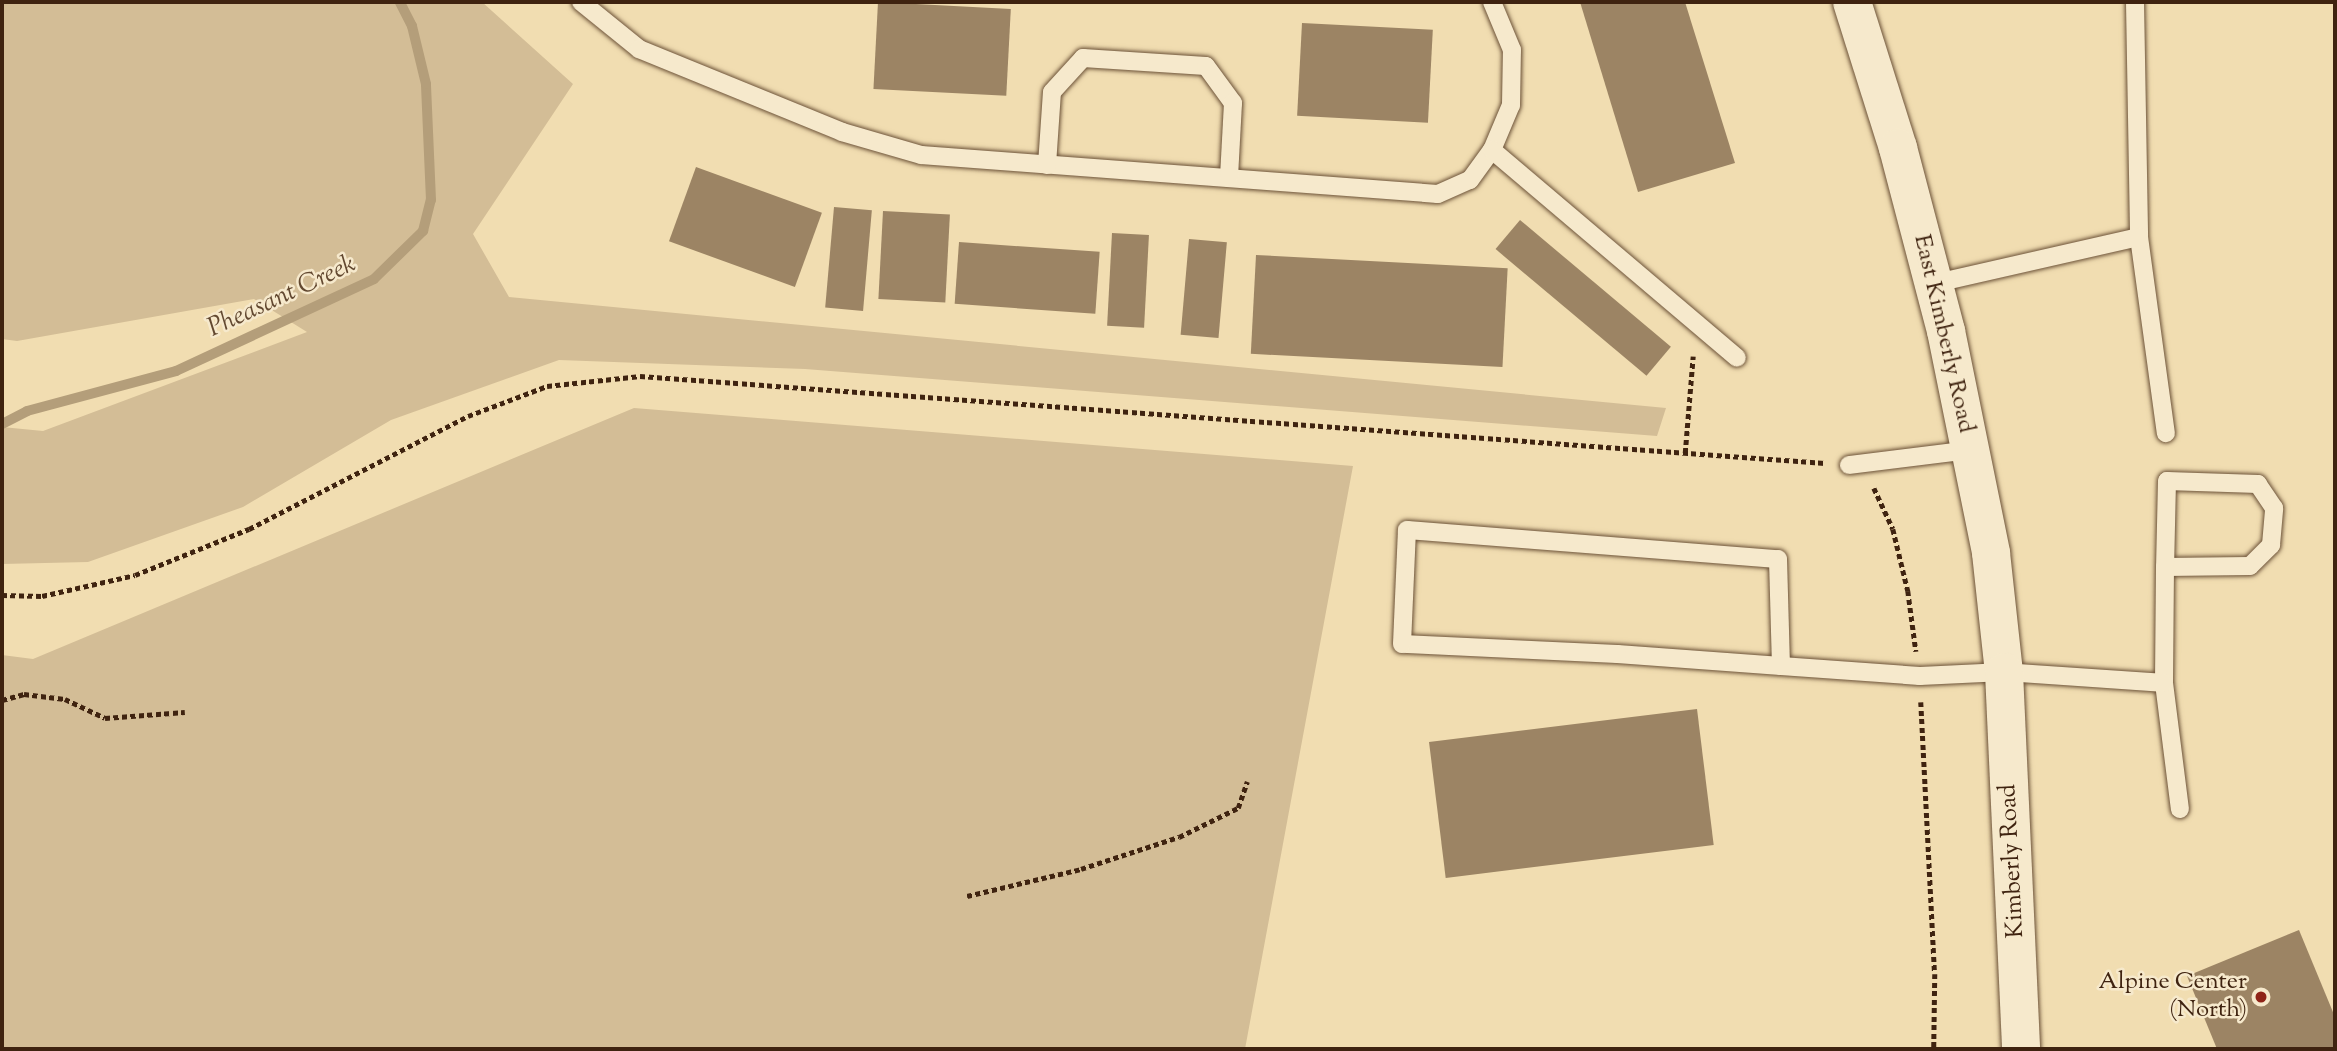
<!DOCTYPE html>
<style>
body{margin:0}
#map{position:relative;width:2337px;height:1051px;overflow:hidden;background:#f1ddb1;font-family:"Sorts Mill Goudy",serif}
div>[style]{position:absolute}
.green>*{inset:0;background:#d3bd96}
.stream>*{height:10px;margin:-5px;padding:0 5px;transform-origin:5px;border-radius:5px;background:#b49e7a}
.building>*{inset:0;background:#9c8464;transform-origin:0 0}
.path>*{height:4.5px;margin-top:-2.25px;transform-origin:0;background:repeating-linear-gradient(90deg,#3f2310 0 5px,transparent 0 8.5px)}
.roads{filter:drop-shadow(0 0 2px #6c5238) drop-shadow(0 0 2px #6c5238)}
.service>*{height:18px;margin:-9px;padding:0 9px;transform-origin:9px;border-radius:9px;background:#f6e9cc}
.secondary>*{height:38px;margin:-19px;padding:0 19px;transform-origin:19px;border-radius:19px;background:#f6e9cc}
.dots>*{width:19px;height:19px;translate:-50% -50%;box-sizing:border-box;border:4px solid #f6e9cc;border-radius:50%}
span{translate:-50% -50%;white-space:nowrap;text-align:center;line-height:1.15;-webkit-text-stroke:5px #f6e9cc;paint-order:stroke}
.street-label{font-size:24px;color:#3f2310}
.poi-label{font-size:24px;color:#3f2310}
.right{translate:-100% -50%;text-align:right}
.water-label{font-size:26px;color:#624830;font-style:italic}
.frame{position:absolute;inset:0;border:4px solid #3f2310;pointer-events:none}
</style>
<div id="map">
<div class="green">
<div style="clip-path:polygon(2px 2px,482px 2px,573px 84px,473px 234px,509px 297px,1666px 408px,1657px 436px,805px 369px,559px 360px,391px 420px,243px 507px,88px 562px,2px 564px,2px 427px,43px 431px,307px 332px,254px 299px,17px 341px,2px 339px)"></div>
<div style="clip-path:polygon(634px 408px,1353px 466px,1245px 1049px,2px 1049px,2px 655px,33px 659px)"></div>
</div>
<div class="stream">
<div style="left:2px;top:424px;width:28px;rotate:-27deg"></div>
<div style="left:27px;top:411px;width:154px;rotate:-15deg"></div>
<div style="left:176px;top:371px;width:218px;rotate:-24.9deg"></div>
<div style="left:374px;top:279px;width:69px;rotate:-44.4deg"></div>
<div style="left:423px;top:231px;width:32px;rotate:-76deg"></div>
<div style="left:431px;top:200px;width:116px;rotate:-92.5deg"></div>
<div style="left:426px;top:84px;width:60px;rotate:-103.6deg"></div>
<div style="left:412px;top:26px;width:27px;rotate:-117deg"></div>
</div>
<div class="building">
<div style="left:878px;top:2px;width:133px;height:87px;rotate:3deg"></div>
<div style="clip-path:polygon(1580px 2px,1685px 2px,1735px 163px,1638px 192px)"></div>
<div style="left:1302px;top:23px;width:131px;height:93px;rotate:3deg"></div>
<div style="left:696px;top:167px;width:134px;height:79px;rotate:20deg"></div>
<div style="left:834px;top:207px;width:38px;height:101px;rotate:5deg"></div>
<div style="left:883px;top:211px;width:67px;height:88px;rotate:3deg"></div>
<div style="left:1520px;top:220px;width:197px;height:38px;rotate:40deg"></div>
<div style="left:1112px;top:233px;width:37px;height:93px;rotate:3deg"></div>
<div style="left:1189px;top:239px;width:38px;height:96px;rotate:5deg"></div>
<div style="left:959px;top:242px;width:141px;height:62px;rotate:4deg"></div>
<div style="left:1256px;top:255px;width:252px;height:99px;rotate:3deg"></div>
<div style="left:1697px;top:709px;width:137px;height:270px;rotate:83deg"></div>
<div style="clip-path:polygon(2299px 930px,2335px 1017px,2335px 1049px,2217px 1049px,2187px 976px)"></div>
</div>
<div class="path">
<div style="left:1685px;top:453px;width:97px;rotate:-85.3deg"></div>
<div style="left:1874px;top:488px;width:45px;rotate:65.1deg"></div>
<div style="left:1893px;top:529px;width:64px;rotate:76.4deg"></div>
<div style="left:1908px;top:591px;width:61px;rotate:82.4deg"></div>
<div style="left:2px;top:595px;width:40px;rotate:1.4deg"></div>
<div style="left:42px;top:596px;width:95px;rotate:-12.7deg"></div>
<div style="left:135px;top:575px;width:123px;rotate:-22deg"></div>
<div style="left:249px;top:529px;width:246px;rotate:-27.3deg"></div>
<div style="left:468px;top:416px;width:85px;rotate:-20.8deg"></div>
<div style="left:547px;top:386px;width:94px;rotate:-6.1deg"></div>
<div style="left:640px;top:376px;width:1188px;rotate:4.2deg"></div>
<div style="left:2px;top:700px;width:23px;rotate:-15deg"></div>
<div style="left:24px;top:694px;width:41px;rotate:7deg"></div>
<div style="left:65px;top:699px;width:44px;rotate:25.4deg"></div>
<div style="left:105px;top:718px;width:80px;rotate:-4.3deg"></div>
<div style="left:1921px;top:702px;width:272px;rotate:87.1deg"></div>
<div style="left:1935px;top:974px;width:75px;rotate:90.8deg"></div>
<div style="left:967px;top:896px;width:117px;rotate:-13.3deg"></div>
<div style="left:1081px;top:869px;width:103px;rotate:-18.1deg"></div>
<div style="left:1179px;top:837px;width:66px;rotate:-26.2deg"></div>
<div style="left:1238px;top:808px;width:28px;rotate:-71deg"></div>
</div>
<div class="roads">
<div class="service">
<div style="left:581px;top:2px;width:75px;rotate:39deg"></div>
<div style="left:639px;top:49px;width:219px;rotate:22.2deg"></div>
<div style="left:842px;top:132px;width:82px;rotate:16.2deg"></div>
<div style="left:921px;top:155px;width:518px;rotate:4.31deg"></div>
<div style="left:1438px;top:194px;width:35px;rotate:-24deg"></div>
<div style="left:1470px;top:180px;width:37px;rotate:-54deg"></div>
<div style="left:1492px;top:150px;width:49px;rotate:-67.1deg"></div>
<div style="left:1511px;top:105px;width:55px;rotate:-89deg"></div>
<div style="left:1512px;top:50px;width:52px;rotate:-112.6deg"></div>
<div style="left:2135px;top:2px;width:235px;rotate:89deg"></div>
<div style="left:2139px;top:237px;width:198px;rotate:82.2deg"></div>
<div style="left:1492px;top:150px;width:321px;rotate:40.3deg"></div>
<div style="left:1047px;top:165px;width:73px;rotate:-86.1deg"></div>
<div style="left:1052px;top:92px;width:46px;rotate:-47.6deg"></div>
<div style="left:1083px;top:58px;width:123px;rotate:3.7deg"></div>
<div style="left:1206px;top:66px;width:46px;rotate:53.9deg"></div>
<div style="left:1233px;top:103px;width:75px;rotate:93.1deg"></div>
<div style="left:1932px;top:284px;width:212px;rotate:-12.8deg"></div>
<div style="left:1849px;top:465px;width:122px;rotate:-7.1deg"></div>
<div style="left:1407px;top:530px;width:372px;rotate:4.5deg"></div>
<div style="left:1778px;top:559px;width:107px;rotate:88.4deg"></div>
<div style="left:1781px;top:666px;width:164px;rotate:-175.8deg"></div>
<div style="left:1617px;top:654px;width:215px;rotate:-177.3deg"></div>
<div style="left:1402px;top:644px;width:114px;rotate:-87.5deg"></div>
<div style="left:2165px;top:567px;width:85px;rotate:-0.7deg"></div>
<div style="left:2250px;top:566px;width:30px;rotate:-45deg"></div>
<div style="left:2271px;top:545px;width:37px;rotate:-85deg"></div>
<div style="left:2274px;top:508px;width:29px;rotate:-124deg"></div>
<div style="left:2258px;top:484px;width:91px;rotate:-178.1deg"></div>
<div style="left:2167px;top:481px;width:86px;rotate:91.3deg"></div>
<div style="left:2165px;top:567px;width:116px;rotate:90.5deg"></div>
<div style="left:2164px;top:683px;width:127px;rotate:82.8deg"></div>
<div style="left:1781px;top:666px;width:139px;rotate:4.1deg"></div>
<div style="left:1920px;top:676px;width:84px;rotate:-2.7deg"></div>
<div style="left:2004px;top:672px;width:160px;rotate:3.9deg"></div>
</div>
<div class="secondary">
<div style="left:1852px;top:2px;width:153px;rotate:72.5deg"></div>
<div style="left:1898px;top:148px;width:189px;rotate:75.3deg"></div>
<div style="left:1946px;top:331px;width:227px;rotate:78.5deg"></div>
<div style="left:1991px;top:553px;width:120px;rotate:83.8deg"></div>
<div style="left:2004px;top:672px;width:377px;rotate:87.4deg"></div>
</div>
</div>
<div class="dots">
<div style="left:2261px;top:997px;background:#8f2418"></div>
</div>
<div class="street-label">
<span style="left:1943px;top:334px;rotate:77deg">East Kimberly Road</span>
<span style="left:2013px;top:861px;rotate:-93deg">Kimberly Road</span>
</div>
<div class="poi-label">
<span class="right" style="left:2247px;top:997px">Alpine Center<br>(North)</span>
</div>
<div class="water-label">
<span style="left:282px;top:297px;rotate:-25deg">Pheasant Creek</span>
</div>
<div class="frame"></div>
</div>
